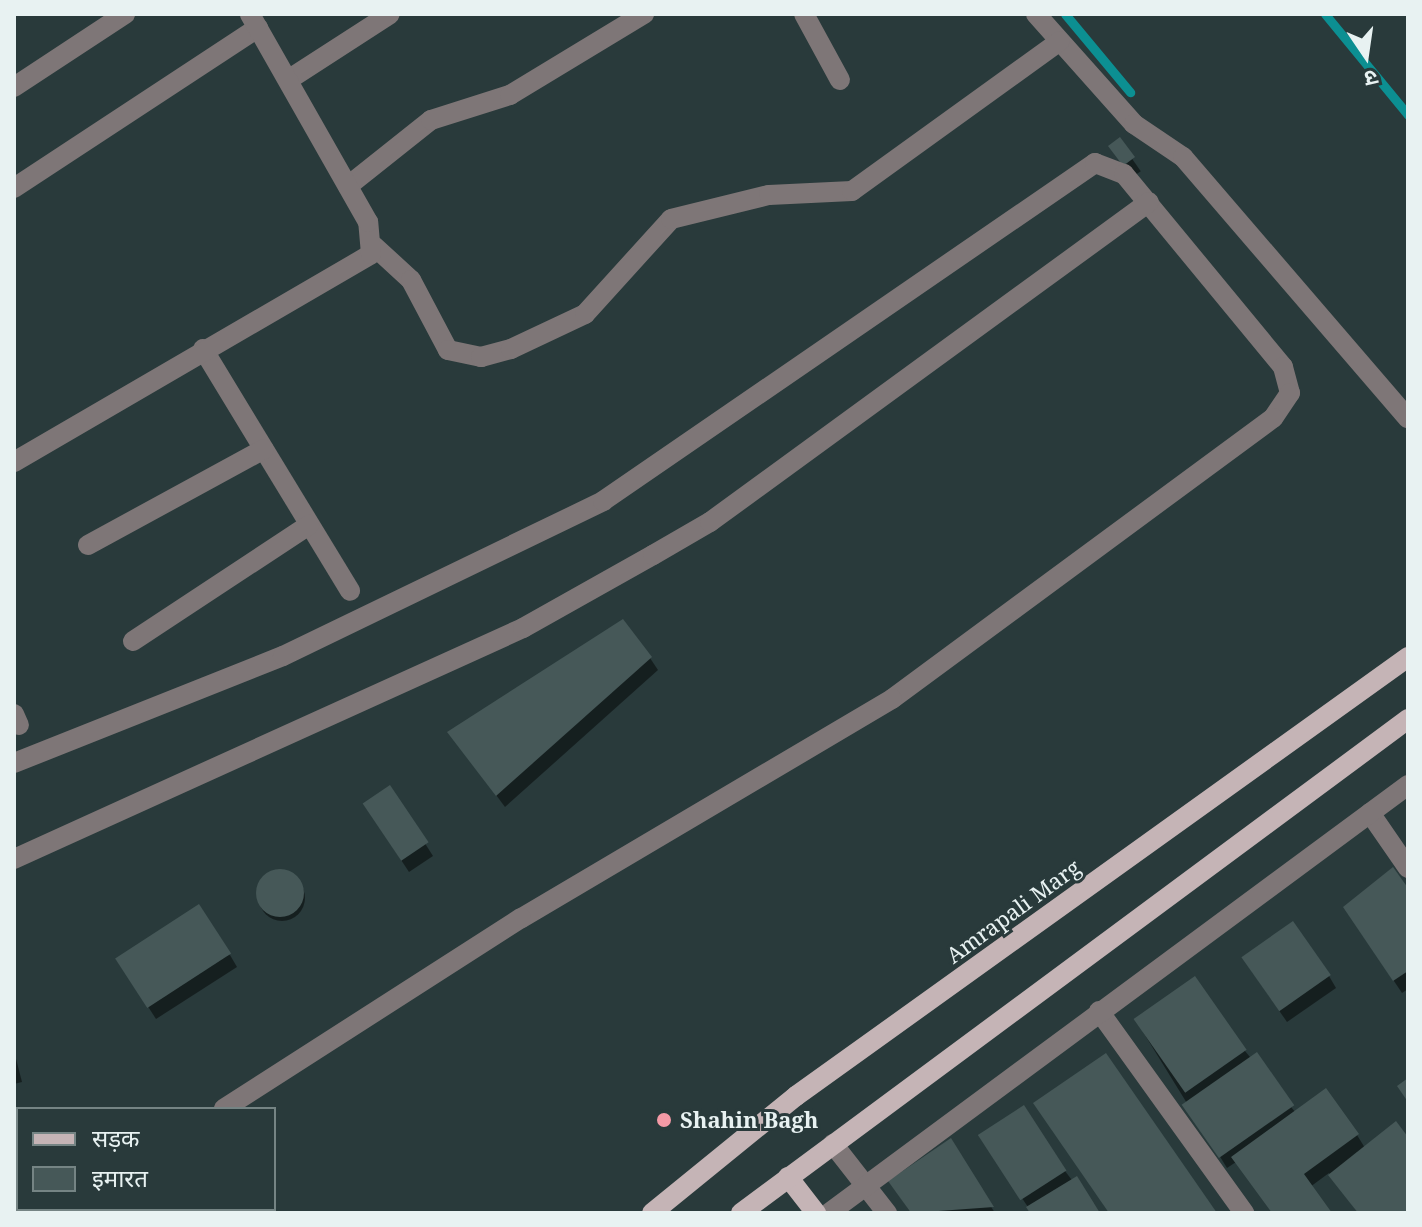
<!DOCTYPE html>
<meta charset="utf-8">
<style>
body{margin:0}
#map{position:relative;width:1422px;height:1227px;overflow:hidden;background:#293a3b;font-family:"Noto Serif","Noto Sans Devanagari",serif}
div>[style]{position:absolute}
.shadow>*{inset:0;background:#0007;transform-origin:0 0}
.round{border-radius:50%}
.stream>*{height:9px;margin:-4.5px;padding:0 4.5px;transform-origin:4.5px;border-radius:4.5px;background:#0c8f92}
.building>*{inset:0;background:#465858;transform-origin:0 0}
.minor>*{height:20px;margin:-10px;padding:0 10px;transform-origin:10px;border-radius:10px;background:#7e7677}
.major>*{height:20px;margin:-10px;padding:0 10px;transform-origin:10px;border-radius:10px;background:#c5b4b6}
.dots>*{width:22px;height:22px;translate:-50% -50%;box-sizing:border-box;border:4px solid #293a3b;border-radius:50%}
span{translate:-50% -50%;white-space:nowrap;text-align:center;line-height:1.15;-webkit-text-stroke:6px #293a3b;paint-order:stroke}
.street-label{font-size:22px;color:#e8f2f2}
.poi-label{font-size:22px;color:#e8f2f2;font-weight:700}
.left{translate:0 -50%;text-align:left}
.frame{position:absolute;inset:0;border:16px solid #e8f2f2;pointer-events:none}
.legend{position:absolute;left:16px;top:1107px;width:260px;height:104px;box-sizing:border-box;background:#293a3b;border:2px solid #758484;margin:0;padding:10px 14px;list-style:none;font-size:24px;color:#e8f2f2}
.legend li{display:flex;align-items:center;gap:16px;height:40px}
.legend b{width:40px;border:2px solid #758484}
.north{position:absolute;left:1326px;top:16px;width:80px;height:80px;-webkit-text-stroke:6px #293a3b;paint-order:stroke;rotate:167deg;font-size:22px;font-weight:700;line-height:32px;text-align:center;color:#e8f2f2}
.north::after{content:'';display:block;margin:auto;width:28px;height:36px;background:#e8f2f2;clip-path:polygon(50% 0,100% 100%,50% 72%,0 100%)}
</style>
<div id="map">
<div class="shadow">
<div style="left:1119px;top:140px;width:38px;height:10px;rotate:55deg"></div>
<div style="clip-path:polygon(650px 658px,658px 670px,505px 807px,450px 733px)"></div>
<div style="clip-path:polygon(389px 787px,433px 856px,409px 872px,372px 816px)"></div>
<div class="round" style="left:259px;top:875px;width:46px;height:46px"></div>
<div style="clip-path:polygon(1408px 892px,1408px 989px,1402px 993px,1353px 920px)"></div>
<div style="clip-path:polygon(230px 955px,237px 967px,156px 1019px,125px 971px)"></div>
<div style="clip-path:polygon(1251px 970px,1329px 976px,1336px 988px,1287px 1022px)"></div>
<div style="clip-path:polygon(1143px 1032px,1245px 1051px,1296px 1113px,1357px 1135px,1365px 1148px,1408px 1140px,1408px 1213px,1358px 1213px,1329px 1173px,1310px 1187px,1330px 1213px,1273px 1213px,1236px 1162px,1227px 1168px)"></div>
<div style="clip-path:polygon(14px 1051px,22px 1082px,14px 1084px)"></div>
<div style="clip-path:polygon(950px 1141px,995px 1213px,911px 1213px,898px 1194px)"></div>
<div style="clip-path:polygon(988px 1148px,1065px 1171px,1097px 1213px,1032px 1213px)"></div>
</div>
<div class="stream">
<div style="left:1065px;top:14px;width:102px;rotate:50.2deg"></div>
<div style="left:1325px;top:14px;width:131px;rotate:50.6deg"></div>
</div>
<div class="building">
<div style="left:1120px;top:137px;width:25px;height:15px;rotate:53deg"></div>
<div style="clip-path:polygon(623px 619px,652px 657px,496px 796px,447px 732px)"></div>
<div style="left:390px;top:785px;width:69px;height:33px;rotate:56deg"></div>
<div style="clip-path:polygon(1393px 867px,1408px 888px,1408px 971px,1393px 981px,1343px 907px)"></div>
<div class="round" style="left:256px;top:869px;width:48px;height:48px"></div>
<div style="left:199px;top:904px;width:59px;height:100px;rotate:57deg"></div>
<div style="left:1293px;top:921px;width:66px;height:63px;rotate:55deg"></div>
<div style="left:1195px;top:976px;width:90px;height:75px;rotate:55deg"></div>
<div style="left:1257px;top:1052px;width:65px;height:92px;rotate:55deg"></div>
<div style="clip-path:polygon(1106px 1053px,1217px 1213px,1109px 1213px,1033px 1103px)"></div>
<div style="clip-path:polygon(1408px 1078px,1408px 1102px,1397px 1086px)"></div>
<div style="clip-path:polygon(1326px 1088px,1359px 1134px,1304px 1174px,1332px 1213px,1272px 1213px,1231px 1157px)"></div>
<div style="left:1024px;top:1105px;width:78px;height:55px;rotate:57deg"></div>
<div style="clip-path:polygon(1396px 1121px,1408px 1137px,1408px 1213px,1358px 1213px,1328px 1175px)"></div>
<div style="clip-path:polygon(951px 1138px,994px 1207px,911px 1213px,888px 1181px)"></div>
<div style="clip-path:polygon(1077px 1176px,1100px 1213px,1030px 1213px,1026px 1207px)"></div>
</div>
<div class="minor">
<div style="left:804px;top:14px;width:75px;rotate:61.4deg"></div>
<div style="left:1036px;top:14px;width:147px;rotate:48.3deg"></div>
<div style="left:1134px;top:124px;width:59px;rotate:34deg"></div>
<div style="left:1183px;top:157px;width:345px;rotate:49.3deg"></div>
<div style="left:288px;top:80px;width:121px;rotate:-32.9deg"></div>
<div style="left:14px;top:87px;width:133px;rotate:-33.3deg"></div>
<div style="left:348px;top:186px;width:106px;rotate:-38.5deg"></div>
<div style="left:431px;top:120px;width:83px;rotate:-17.6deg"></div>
<div style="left:510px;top:95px;width:157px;rotate:-31.2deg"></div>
<div style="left:14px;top:188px;width:292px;rotate:-33.3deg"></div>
<div style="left:374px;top:246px;width:50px;rotate:42.6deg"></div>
<div style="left:411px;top:280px;width:79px;rotate:62.1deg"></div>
<div style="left:448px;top:350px;width:34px;rotate:12deg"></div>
<div style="left:481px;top:357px;width:31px;rotate:-15deg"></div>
<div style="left:511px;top:349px;width:82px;rotate:-25.3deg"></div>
<div style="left:585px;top:314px;width:128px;rotate:-47.8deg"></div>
<div style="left:671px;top:219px;width:101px;rotate:-13.8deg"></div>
<div style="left:769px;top:195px;width:83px;rotate:-2.8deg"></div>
<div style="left:852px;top:191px;width:256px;rotate:-35.8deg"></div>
<div style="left:203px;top:349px;width:283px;rotate:58.7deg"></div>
<div style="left:14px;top:462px;width:413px;rotate:-30.2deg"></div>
<div style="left:371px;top:254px;width:32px;rotate:-95deg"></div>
<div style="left:368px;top:222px;width:239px;rotate:-119.6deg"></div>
<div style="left:88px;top:545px;width:200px;rotate:-28.6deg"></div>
<div style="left:133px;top:641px;width:211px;rotate:-33.4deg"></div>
<div style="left:14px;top:714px;width:12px;rotate:66deg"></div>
<div style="left:14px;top:763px;width:289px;rotate:-21.7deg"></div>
<div style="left:283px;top:656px;width:356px;rotate:-25.8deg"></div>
<div style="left:603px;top:501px;width:597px;rotate:-34.49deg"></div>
<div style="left:1095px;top:163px;width:31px;rotate:21deg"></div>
<div style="left:1124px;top:174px;width:250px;rotate:50.5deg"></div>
<div style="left:1283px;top:367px;width:27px;rotate:75deg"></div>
<div style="left:1290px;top:393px;width:30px;rotate:124deg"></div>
<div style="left:1273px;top:418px;width:473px;rotate:143.6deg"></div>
<div style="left:892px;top:699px;width:431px;rotate:149.4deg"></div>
<div style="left:521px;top:918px;width:353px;rotate:147.3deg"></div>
<div style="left:1370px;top:813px;width:67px;rotate:55.4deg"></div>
<div style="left:14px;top:859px;width:559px;rotate:-24.41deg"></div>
<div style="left:523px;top:628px;width:149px;rotate:-29.3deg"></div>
<div style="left:653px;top:555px;width:66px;rotate:-30.1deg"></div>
<div style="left:710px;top:522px;width:543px;rotate:-36.09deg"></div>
<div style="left:1099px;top:1011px;width:249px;rotate:54.3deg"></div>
<div style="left:833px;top:1144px;width:88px;rotate:52deg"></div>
<div style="left:93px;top:1213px;width:6px;rotate:-45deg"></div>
<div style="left:829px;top:1213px;width:720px;rotate:-36.47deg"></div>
</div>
<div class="major">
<div style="left:788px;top:1177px;width:46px;rotate:52.1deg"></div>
<div style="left:652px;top:1213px;width:186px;rotate:-39.1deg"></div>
<div style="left:796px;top:1096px;width:753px;rotate:-35.65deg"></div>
<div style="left:741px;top:1213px;width:830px;rotate:-36.52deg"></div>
</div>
<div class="dots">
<div style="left:664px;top:1120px;background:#f49aa6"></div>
</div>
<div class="street-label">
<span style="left:1013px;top:911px;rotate:-36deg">Amrapali Marg</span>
</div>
<div class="poi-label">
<span class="left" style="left:680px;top:1120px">Shahin Bagh</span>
</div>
<div class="frame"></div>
<ul class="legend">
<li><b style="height:10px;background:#c5b4b6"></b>सड़क</li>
<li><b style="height:22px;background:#465858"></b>इमारत</li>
</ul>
<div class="north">उ</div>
</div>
